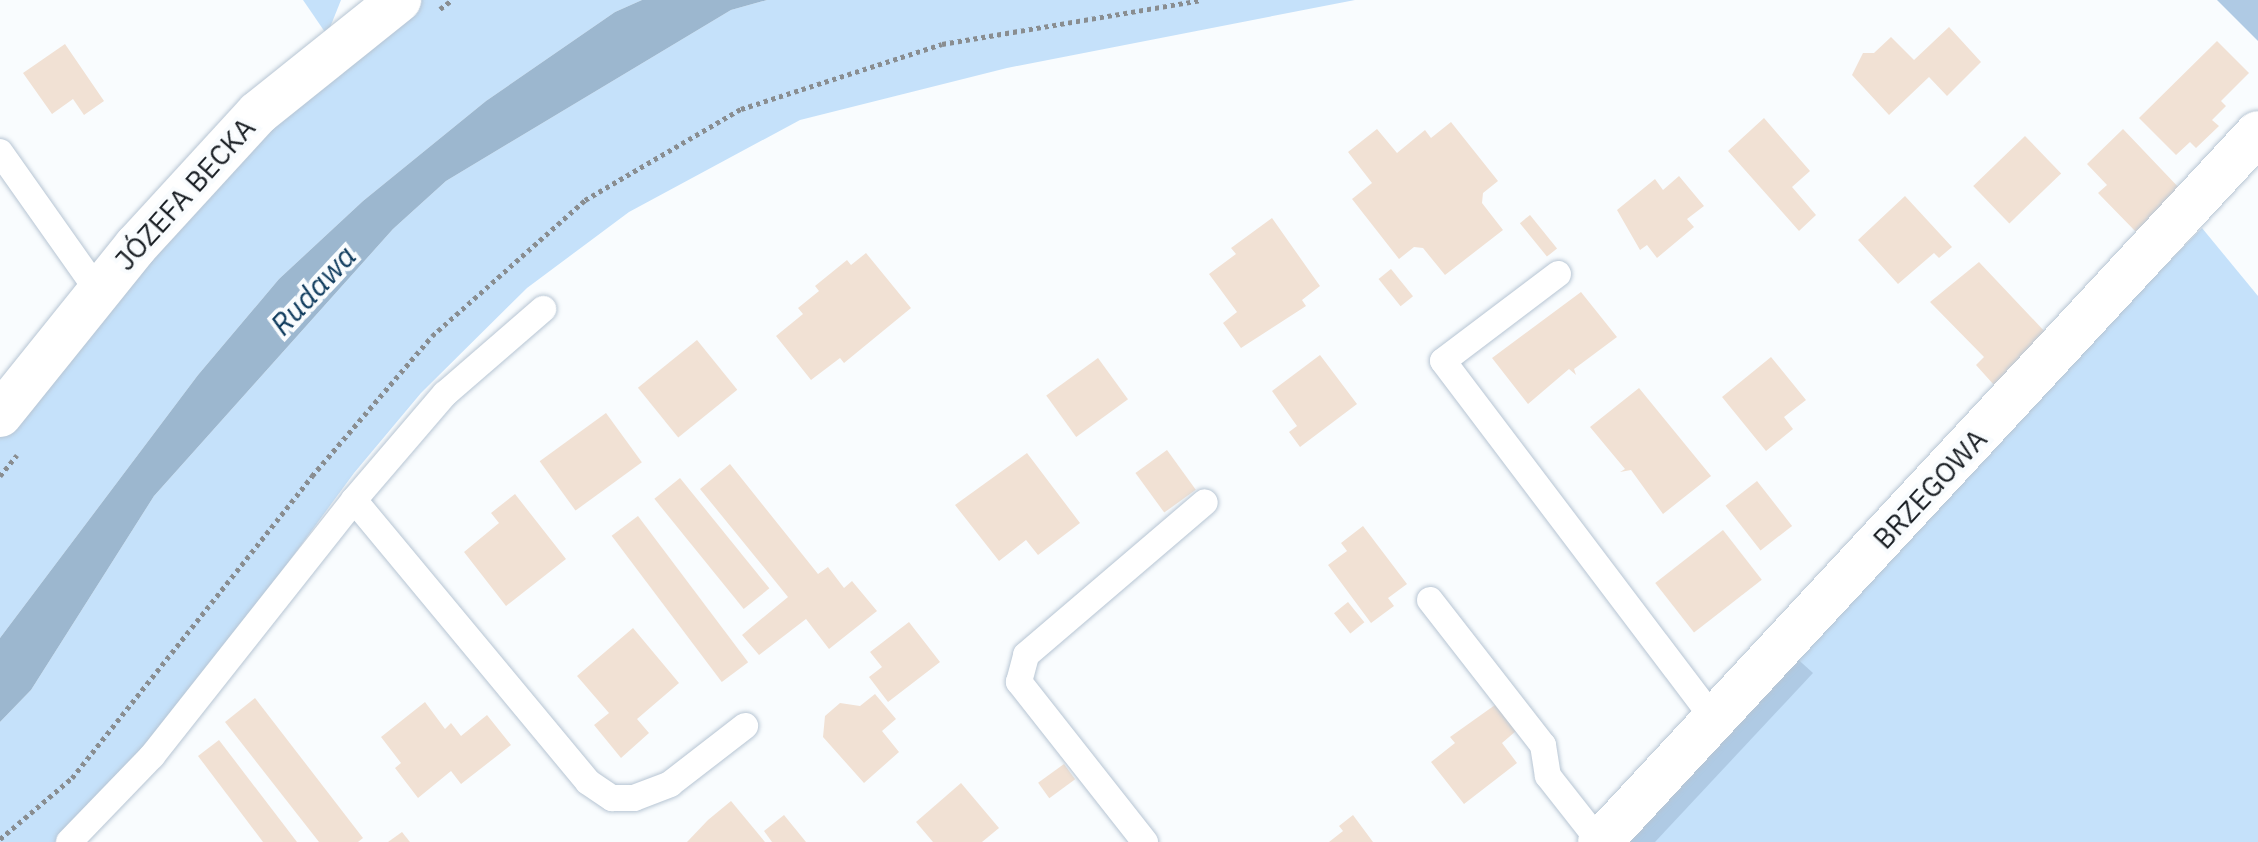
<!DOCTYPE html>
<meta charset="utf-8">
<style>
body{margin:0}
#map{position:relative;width:2258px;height:842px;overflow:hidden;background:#f9fcfe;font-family:"IBM Plex Sans",sans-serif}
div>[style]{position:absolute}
.green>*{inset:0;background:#c5e1fa}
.forest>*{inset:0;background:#afcae4}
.water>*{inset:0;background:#9cb7cf}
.building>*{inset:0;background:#f1e1d4;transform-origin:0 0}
.path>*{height:5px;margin-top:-2.5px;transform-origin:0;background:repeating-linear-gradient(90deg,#898d90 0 4px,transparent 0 8px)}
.roads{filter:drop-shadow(0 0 2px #b7c5d3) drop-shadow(0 0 2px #b7c5d3)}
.service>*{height:26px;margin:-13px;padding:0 13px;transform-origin:13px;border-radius:13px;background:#fff}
.minor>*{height:44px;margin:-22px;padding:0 22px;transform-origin:22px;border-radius:22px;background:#fff}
span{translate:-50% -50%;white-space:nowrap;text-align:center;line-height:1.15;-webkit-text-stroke:8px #f9fcfe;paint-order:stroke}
.street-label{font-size:28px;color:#1c2126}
.water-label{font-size:30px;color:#0f3b5d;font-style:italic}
</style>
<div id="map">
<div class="green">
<div style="clip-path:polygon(303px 0,341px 0,327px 35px)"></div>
<div style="clip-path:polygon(410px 0,642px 0,615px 12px,486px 101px,363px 201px,279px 279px,198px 375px,0 638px,0 432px,222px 164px)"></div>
<div style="clip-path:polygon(767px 0,1355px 0,1007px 68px,800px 120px,629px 212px,527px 288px,421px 393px,354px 473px,193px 692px,61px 842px,0 842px,0 722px,31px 690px,154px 496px,393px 229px,446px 181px,731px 10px)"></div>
<div style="clip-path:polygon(2202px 228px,2258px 296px,2258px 842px,1600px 842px)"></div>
</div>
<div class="forest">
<div style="clip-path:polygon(2217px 0,2258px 0,2258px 41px)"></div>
<div style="clip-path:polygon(1792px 654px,1813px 673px,1655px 842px,1618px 842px)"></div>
</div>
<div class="water">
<div style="clip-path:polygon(642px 0,767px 0,731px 10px,446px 181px,393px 229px,154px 496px,31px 690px,0 722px,0 638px,198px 375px,279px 279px,363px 201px,486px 101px,615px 12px)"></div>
</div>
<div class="building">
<div style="clip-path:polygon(1949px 27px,1981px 62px,1947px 96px,1929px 77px,1889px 115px,1852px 75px,1863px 53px,1874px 53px,1891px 37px,1914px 60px)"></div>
<div style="clip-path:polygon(2217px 41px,2249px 73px,2221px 101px,2226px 106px,2212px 120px,2219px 126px,2196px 148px,2190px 142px,2176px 155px,2139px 118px)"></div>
<div style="clip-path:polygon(65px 44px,104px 101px,84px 115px,73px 99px,52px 114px,23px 73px)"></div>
<div style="clip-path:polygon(1764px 118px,1810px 171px,1792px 187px,1816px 215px,1799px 231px,1728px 151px)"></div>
<div style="clip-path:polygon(1451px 122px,1498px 181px,1483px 193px,1482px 203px,1503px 230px,1445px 275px,1423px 248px,1414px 247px,1399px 259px,1352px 199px,1372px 183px,1348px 152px,1377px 129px,1397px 153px,1425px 130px,1431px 138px)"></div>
<div style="clip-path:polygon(2123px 129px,2182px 191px,2138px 234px,2098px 193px,2107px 185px,2087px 164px)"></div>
<div style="left:2025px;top:136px;width:52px;height:72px;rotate:46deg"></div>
<div style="clip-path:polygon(1679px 176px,1704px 206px,1687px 219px,1694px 227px,1657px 258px,1647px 245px,1640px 250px,1617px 210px,1655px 179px,1663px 190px)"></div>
<div style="clip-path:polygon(1905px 196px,1952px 247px,1939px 258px,1934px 253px,1898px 284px,1858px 240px)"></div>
<div style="left:1530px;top:215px;width:43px;height:13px;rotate:51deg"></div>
<div style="clip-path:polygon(1272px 218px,1320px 286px,1302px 300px,1306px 306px,1241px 348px,1223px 323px,1237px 312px,1209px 274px,1236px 254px,1231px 248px)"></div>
<div style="clip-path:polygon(866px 253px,911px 308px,844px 363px,840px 358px,811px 380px,776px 336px,803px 314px,798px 308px,819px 291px,815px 286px,847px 260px,851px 265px)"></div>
<div style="clip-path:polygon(1979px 262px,2047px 334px,1994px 385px,1976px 365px,1984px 357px,1930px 302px)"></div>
<div style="left:1391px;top:269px;width:35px;height:16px;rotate:51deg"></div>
<div style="clip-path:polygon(1581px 292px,1617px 337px,1574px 369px,1576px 375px,1569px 369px,1528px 404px,1492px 358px)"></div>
<div style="left:697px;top:340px;width:64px;height:76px;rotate:51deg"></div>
<div style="clip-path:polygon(1320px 355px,1357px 404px,1300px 447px,1289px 432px,1297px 426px,1272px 391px)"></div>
<div style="clip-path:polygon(1771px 357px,1806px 400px,1784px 417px,1793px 429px,1766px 451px,1722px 397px)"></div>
<div style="left:1098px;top:358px;width:51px;height:64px;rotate:54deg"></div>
<div style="clip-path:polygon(1639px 388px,1711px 476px,1663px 514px,1631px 470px,1620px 472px,1625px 469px,1590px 427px)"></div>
<div style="left:606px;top:413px;width:61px;height:82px;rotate:54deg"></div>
<div style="left:1167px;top:450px;width:49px;height:39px;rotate:54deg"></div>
<div style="clip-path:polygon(1027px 453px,1080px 523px,1038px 555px,1026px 540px,999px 561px,955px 505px)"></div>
<div style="clip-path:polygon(730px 464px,818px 574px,828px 567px,844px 588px,852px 581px,877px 611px,829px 649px,806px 619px,759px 655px,742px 635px,788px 597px,700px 489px)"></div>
<div style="left:680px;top:478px;width:142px;height:33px;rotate:51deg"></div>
<div style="left:1757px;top:481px;width:57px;height:40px;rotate:52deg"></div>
<div style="clip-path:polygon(515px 494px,566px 559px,506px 606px,464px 552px,499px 523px,491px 513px)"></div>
<div style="left:638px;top:516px;width:183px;height:33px;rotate:53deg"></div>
<div style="clip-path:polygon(1363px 526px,1407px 584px,1388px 598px,1394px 606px,1371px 623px,1328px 565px,1347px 551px,1341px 543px)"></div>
<div style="left:1723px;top:530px;width:63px;height:86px;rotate:52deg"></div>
<div style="left:1348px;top:602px;width:26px;height:18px;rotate:51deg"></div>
<div style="clip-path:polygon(909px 622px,940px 662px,888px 702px,869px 677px,882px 667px,870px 652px)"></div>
<div style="clip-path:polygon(633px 628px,679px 683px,637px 719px,649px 733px,621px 758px,594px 725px,609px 713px,577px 676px)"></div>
<div style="clip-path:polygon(875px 694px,896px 719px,882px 731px,899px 752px,864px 783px,823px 737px,825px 716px,840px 703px,860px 706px)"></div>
<div style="clip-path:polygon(255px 698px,363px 838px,358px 842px,319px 842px,225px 722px)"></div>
<div style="clip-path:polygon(425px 702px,445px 729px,451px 723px,461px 736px,487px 715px,511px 745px,461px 784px,451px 771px,418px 798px,395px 768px,401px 763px,381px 737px)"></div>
<div style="clip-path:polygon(1495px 705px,1516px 731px,1502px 743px,1517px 763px,1464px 804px,1431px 762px,1455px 743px,1450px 737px)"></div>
<div style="clip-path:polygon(219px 740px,297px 842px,263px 842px,198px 756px)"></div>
<div style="left:1064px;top:764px;width:19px;height:32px;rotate:54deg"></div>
<div style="clip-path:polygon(961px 783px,999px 828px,982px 842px,933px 842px,916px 822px)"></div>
<div style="clip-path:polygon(731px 801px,765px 842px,687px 842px,708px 820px)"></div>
<div style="clip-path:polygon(784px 815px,806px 842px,772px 842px,764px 831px)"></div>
<div style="clip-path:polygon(1353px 815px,1373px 842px,1329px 842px,1343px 831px,1339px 826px)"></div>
<div style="clip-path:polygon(402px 832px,410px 842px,388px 842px)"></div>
</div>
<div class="path">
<div style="left:440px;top:9px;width:15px;rotate:-37deg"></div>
<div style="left:0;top:476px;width:27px;rotate:-51deg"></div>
<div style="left:0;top:839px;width:94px;rotate:-40.3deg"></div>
<div style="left:72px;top:778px;width:386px;rotate:-51.5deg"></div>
<div style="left:312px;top:476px;width:184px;rotate:-49.4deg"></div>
<div style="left:432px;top:336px;width:205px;rotate:-41.6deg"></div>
<div style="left:585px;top:200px;width:181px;rotate:-30.3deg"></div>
<div style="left:741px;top:109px;width:211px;rotate:-17.9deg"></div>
<div style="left:942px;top:44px;width:263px;rotate:-9.6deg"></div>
</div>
<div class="roads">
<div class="service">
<div style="left:0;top:152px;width:170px;rotate:54.8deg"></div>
<div style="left:1558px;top:274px;width:144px;rotate:142.9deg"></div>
<div style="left:1443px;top:361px;width:449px;rotate:52.9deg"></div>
<div style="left:354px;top:500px;width:366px;rotate:50.3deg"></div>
<div style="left:588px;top:782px;width:29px;rotate:34deg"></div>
<div style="left:612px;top:798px;width:22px"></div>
<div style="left:634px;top:798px;width:39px;rotate:-21deg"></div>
<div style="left:670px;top:784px;width:95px;rotate:-37.7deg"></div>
<div style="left:1430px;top:600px;width:184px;rotate:52.1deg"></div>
<div style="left:1543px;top:745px;width:31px;rotate:81deg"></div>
<div style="left:1548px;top:776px;width:84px;rotate:51.8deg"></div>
<div style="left:69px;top:842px;width:120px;rotate:-46deg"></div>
<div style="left:152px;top:756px;width:326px;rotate:-51.7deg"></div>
<div style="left:354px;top:500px;width:140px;rotate:-49.4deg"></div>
<div style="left:445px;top:394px;width:130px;rotate:-40.9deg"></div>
<div style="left:1145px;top:842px;width:204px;rotate:-128.2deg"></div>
<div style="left:1019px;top:682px;width:28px;rotate:-75deg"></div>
<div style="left:1026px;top:655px;width:235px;rotate:-40.5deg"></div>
</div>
<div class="minor">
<div style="left:0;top:415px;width:217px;rotate:-51.2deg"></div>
<div style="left:136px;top:246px;width:180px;rotate:-47.5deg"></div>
<div style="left:258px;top:113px;width:181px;rotate:-38.7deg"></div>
<div style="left:1600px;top:842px;width:967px;rotate:-47.14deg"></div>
</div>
</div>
<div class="street-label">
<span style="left:185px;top:194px;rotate:-48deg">JÓZEFA BECKA</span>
<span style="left:1930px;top:489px;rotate:-47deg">BRZEGOWA</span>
</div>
<div class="water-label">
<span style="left:313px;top:290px;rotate:-47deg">Rudawa</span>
</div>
</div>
